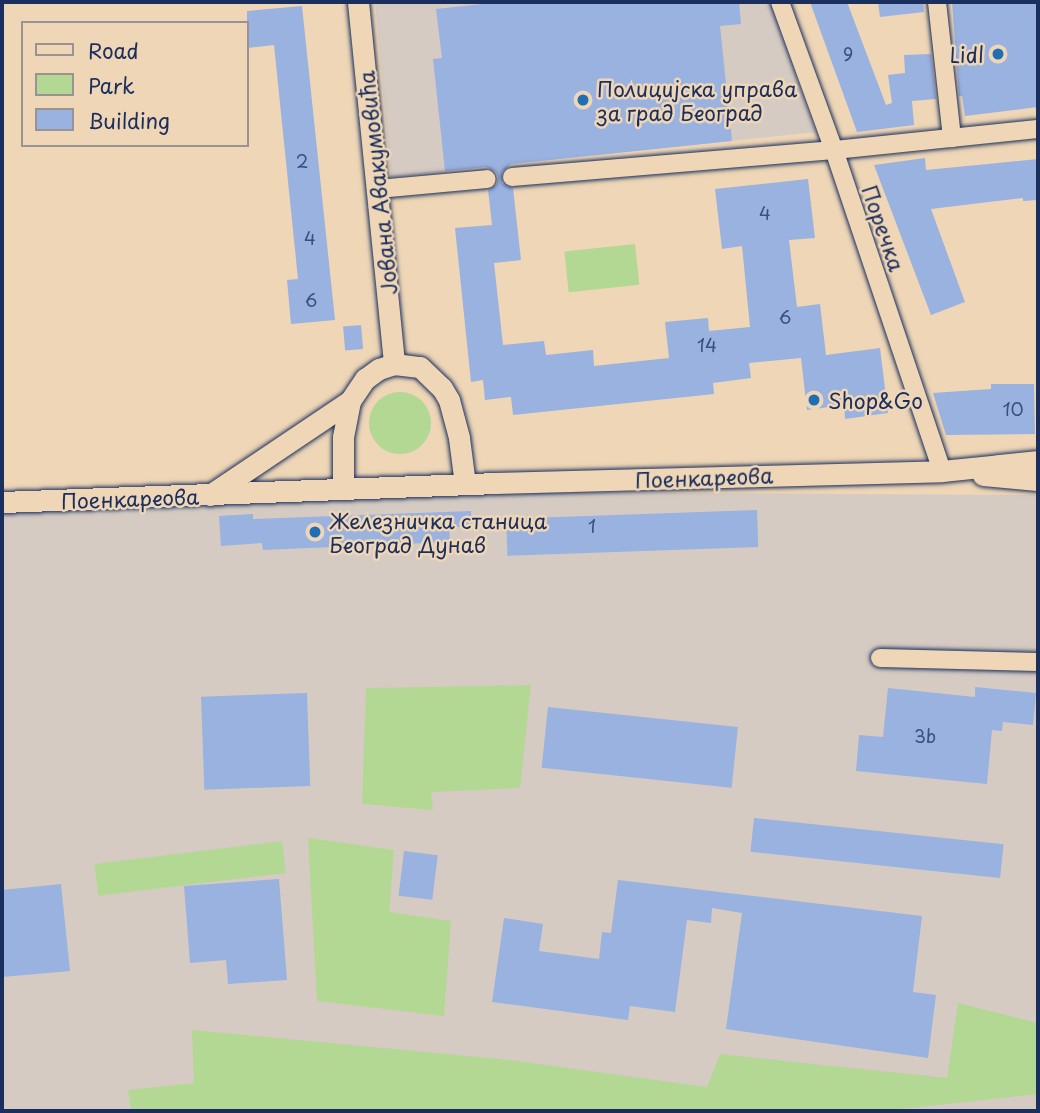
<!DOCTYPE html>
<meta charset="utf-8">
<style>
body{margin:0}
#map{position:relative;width:1040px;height:1113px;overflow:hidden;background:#eed6b6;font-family:"Playpen Sans",sans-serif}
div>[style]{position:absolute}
.built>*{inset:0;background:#d5cbc2}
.green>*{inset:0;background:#b3d893;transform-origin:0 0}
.round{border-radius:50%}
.building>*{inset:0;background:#9ab2df;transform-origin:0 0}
.roads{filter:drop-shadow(0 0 2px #1b2f5e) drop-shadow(0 0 2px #1b2f5e)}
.minor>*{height:18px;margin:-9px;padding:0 9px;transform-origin:9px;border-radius:9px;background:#eed6b6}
.tertiary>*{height:21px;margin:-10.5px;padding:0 10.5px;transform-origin:10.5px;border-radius:10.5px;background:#eed6b6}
.dots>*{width:19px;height:19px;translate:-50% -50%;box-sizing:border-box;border:4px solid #eed6b6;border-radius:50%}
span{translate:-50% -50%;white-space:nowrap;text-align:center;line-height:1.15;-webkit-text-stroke:5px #eed6b6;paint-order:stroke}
.number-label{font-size:18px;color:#3b507e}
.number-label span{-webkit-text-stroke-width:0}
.poi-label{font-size:21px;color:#1b2f5e}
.right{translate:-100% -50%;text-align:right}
.left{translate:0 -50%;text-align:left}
.street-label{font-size:21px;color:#1b2f5e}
.frame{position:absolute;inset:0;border:4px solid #1b2f5e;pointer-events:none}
.legend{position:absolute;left:21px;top:21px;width:228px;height:126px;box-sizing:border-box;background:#eed6b6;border:2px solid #9a9393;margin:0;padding:9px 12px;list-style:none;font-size:21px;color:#1b2f5e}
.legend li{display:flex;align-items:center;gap:14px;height:35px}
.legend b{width:35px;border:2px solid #9a9393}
</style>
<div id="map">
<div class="built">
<div style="clip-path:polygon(375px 2px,770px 2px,815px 132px,391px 177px)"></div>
<div style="clip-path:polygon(454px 492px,1038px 495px,1038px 1111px,2px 1111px,2px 512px)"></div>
</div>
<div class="green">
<div style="left:635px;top:244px;width:41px;height:71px;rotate:84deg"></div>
<div class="round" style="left:369px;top:392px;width:62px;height:62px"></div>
<div style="clip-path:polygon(531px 685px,520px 788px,431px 792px,433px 810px,362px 804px,366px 688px)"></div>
<div style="clip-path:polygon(308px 838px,394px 850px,389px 912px,451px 921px,444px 1016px,317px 1001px)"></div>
<div style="left:282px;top:841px;width:32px;height:189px;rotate:83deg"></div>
<div style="clip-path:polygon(958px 1003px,1038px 1023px,1038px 1094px,882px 1111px,131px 1111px,128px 1090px,194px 1083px,192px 1030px,510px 1060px,707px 1087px,720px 1054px,947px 1078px)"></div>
</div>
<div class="building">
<div style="clip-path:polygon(501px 2px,739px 2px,741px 24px,720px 26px,732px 141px,511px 164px,502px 172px,502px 183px,513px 188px,521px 260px,494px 263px,503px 345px,544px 341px,546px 355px,593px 350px,594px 366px,669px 358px,665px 322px,708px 318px,709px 331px,750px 327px,742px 246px,722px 249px,715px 189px,808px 179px,815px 238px,789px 240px,797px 307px,820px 304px,826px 355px,880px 348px,888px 413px,845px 419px,844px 405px,807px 410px,801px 358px,749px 363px,751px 378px,713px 383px,714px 394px,513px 415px,511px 397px,485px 400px,483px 380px,471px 382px,455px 228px,492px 225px,488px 190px,497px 184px,498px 177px,496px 172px,486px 167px,445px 171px,433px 59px,442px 58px,436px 9px)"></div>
<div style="clip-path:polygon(810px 2px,847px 2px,886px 105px,892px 103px,888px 75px,905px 73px,904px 55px,931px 54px,936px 99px,912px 101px,914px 125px,857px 132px)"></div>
<div style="clip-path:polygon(878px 2px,923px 2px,924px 12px,880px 17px)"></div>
<div style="clip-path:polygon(952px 2px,1038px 2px,1038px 107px,965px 116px,962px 96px,959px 96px)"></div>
<div style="clip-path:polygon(302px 6px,335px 320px,291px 324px,287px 280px,298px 279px,274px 45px,247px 48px,247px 11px)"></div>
<div style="clip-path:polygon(925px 158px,926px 170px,1038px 159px,1038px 200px,1023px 201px,1023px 198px,931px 209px,965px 302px,931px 315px,874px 165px)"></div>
<div style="left:361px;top:325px;width:24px;height:18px;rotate:85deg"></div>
<div style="clip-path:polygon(991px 384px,1034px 384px,1035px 434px,946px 435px,933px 393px,991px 389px)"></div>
<div style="left:757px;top:510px;width:37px;height:251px;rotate:88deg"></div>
<div style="clip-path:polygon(471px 511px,472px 527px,449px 527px,450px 542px,263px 550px,262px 543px,221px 546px,219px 516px,253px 514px,253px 519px)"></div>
<div style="clip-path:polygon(975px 687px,1036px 693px,1033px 725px,1003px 722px,1002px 731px,992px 730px,987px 784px,856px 771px,859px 735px,883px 737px,888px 688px,975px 697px)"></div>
<div style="left:307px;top:693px;width:93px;height:106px;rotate:88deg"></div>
<div style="left:548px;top:707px;width:191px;height:61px;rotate:6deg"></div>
<div style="left:754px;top:818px;width:251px;height:34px;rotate:6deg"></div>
<div style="left:404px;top:851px;width:34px;height:45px;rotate:7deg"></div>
<div style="clip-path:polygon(279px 879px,287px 980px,228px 984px,226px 960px,190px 963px,184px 886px)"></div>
<div style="clip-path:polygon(618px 880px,922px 916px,913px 992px,936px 995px,928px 1058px,726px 1029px,742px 913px,712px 908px,711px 923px,687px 920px,675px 1012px,630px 1006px,628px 1020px,492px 1002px,504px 918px,543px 924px,539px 951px,599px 959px,602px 932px,611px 933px)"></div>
<div style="clip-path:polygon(61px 884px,70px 971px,2px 977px,2px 890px)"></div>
</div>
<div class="roads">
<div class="minor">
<div style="left:780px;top:2px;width:158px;rotate:70deg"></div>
<div style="left:834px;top:150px;width:339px;rotate:71.4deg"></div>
<div style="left:937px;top:2px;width:137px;rotate:83.7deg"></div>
<div style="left:512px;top:177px;width:323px;rotate:-4.8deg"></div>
<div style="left:834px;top:150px;width:205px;rotate:-5.9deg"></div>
<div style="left:378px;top:189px;width:109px;rotate:-5.2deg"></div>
<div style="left:880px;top:658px;width:158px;rotate:1.5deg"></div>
</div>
<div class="tertiary">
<div style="left:358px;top:2px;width:364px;rotate:84.3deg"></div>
<div style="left:983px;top:475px;width:55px;rotate:5.2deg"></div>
<div style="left:343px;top:489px;width:52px;rotate:-90deg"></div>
<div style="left:343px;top:437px;width:37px;rotate:-79deg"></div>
<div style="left:350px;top:401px;width:27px;rotate:-56deg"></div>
<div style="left:365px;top:379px;width:17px;rotate:-36deg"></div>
<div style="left:379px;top:369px;width:16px;rotate:-18deg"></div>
<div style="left:394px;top:364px;width:26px;rotate:7deg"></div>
<div style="left:420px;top:367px;width:30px;rotate:44deg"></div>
<div style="left:442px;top:388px;width:14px;rotate:60deg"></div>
<div style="left:449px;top:400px;width:39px;rotate:75deg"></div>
<div style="left:459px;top:438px;width:46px;rotate:82.6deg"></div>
<div style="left:210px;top:495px;width:169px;rotate:-33.9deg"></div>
<div style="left:2px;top:502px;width:493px;rotate:-2.2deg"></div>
<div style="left:495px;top:483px;width:447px;rotate:-1.5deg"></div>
<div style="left:942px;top:471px;width:97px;rotate:-5.9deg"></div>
</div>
</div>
<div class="dots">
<div style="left:998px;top:54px;background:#1f6fb2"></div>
<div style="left:583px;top:100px;background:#1f6fb2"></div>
<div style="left:814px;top:400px;background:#1f6fb2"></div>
<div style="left:315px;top:532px;background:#1f6fb2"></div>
</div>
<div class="number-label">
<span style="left:848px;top:54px">9</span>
<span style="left:302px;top:161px">2</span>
<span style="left:765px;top:213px">4</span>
<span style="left:310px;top:238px">4</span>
<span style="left:311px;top:300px">6</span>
<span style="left:785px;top:317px">6</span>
<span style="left:707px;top:345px">14</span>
<span style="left:1013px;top:409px">10</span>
<span style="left:592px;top:526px">1</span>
<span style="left:925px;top:736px">3b</span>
</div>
<div class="poi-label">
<span class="right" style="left:984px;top:54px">Lidl</span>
<span class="left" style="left:597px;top:100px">Полицијска управа<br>за град Београд</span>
<span class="left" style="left:828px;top:400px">Shop&amp;Go</span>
<span class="left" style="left:329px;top:532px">Железничка станица<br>Београд Дунав</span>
</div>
<div class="street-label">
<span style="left:377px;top:183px;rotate:-96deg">Јована Авакумовића</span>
<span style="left:884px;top:228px;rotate:71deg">Поречка</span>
<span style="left:704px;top:477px;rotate:-2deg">Поенкареова</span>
<span style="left:130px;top:498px;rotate:-2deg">Поенкареова</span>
</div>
<div class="frame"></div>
<ul class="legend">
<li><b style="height:9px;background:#eed6b6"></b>Road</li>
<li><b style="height:19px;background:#b3d893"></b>Park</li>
<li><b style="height:19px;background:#9ab2df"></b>Building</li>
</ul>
</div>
